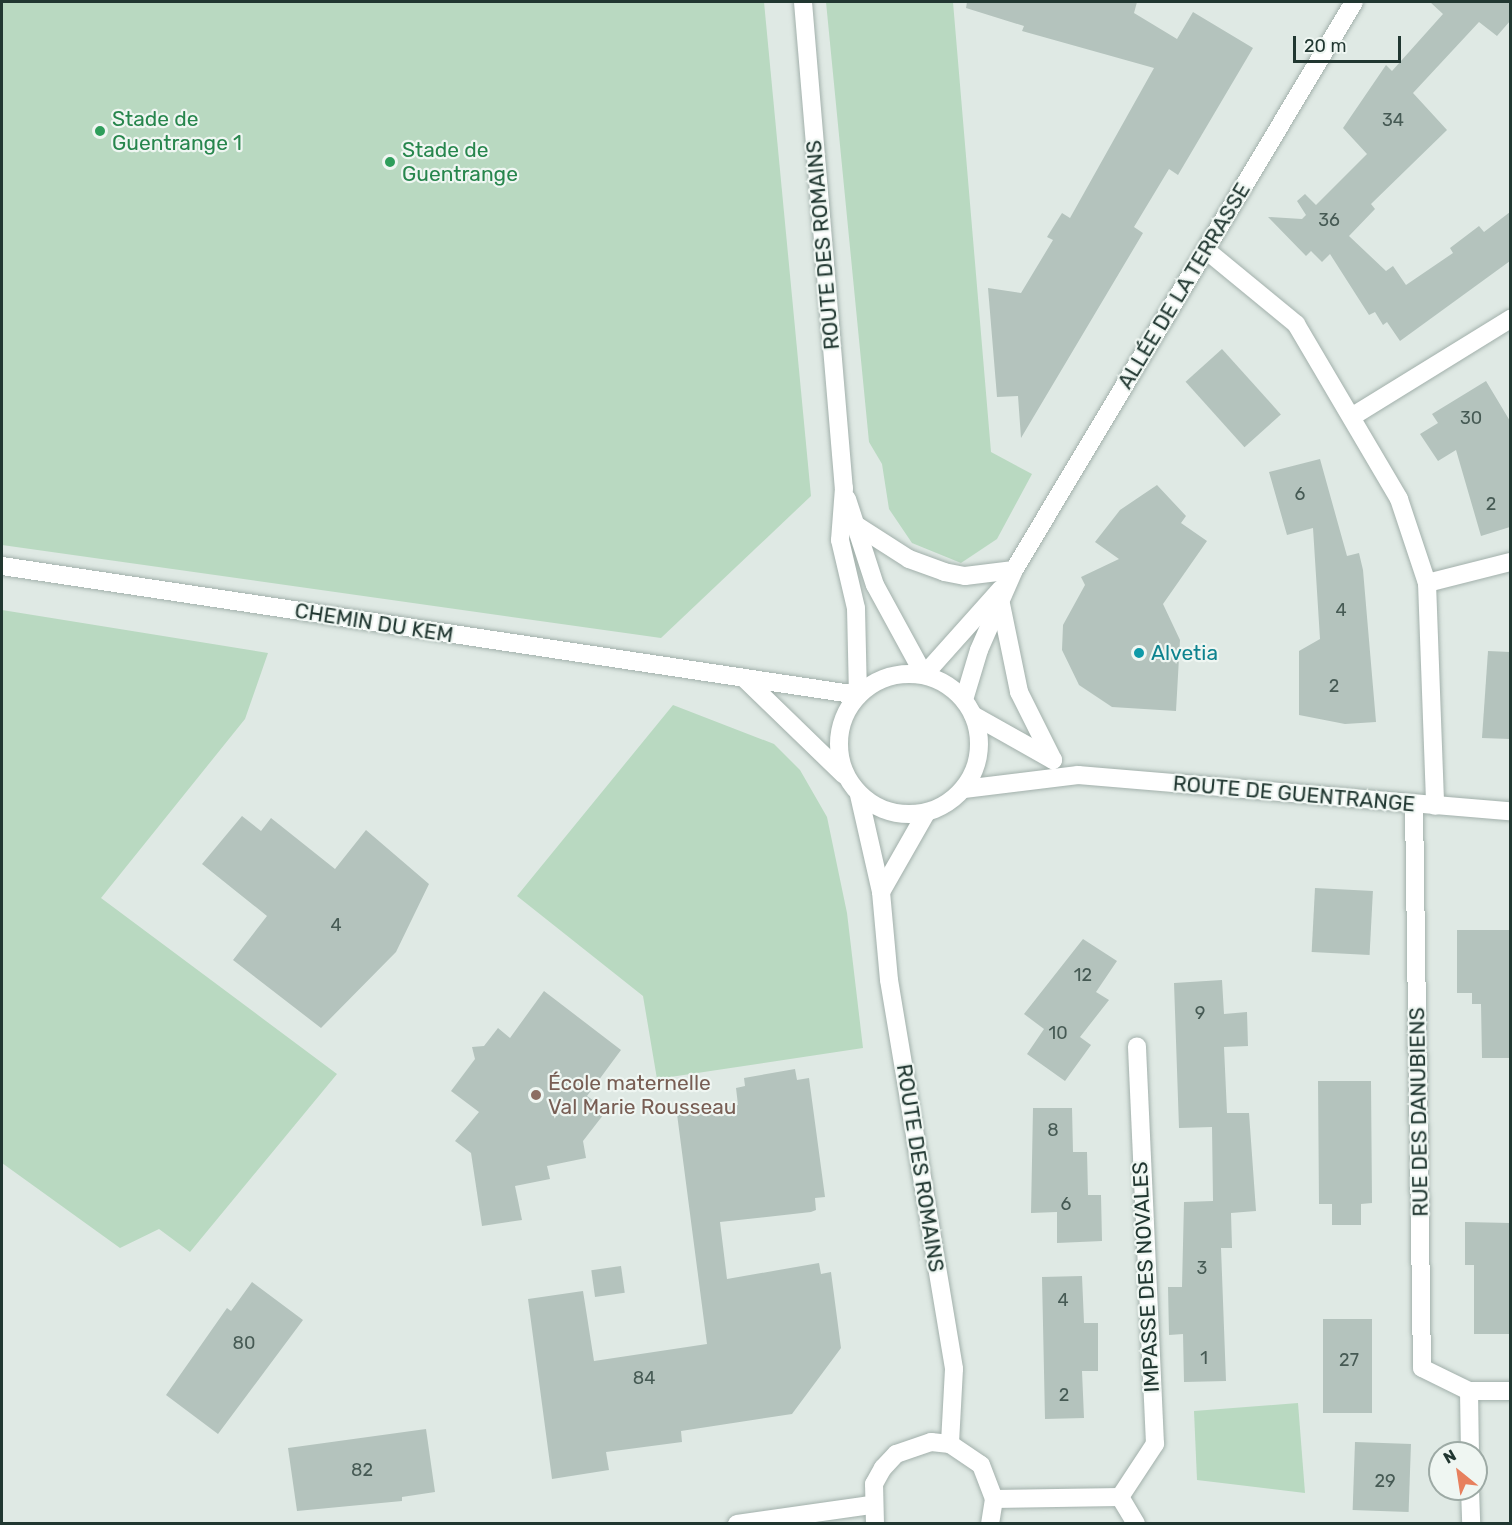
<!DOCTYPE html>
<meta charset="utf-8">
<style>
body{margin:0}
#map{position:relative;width:1512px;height:1525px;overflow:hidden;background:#dfe9e4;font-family:Rubik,sans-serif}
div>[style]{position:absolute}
.green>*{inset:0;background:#b9d9c1}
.building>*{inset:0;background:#b4c3bd;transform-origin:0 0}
.roads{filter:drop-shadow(0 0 2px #a2b0ab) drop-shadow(0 0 2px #a2b0ab)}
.minor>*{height:18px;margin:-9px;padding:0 9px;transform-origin:9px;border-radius:9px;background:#fff}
.minor>.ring{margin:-9px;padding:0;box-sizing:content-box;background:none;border:18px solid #fff;border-radius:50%}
.dots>*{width:16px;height:16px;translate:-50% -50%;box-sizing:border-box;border:3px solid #eff6f2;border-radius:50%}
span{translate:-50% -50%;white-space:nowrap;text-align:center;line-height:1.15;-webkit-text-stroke:4.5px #eff6f2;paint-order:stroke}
.number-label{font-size:18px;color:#465a54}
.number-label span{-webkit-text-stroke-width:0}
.leisure-label{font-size:21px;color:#27864d}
.left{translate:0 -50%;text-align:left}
.street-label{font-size:21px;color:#213731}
.culture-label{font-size:21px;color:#0d838f}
.education-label{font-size:21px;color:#785e54}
.frame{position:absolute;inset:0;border:3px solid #213731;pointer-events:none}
.north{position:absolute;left:1428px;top:1441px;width:60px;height:60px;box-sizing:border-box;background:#eff6f2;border:2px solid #9daaa5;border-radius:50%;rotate:330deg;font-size:16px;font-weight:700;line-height:24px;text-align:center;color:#213731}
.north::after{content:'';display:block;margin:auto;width:21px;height:27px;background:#e7805e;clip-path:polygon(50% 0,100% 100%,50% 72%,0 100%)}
.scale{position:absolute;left:1293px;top:36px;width:108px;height:27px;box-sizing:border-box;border:3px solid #213731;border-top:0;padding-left:8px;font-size:18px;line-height:21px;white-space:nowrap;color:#213731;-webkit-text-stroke:4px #eff6f2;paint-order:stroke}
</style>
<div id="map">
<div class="green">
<div style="clip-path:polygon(2px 2px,764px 2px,811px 496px,661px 638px,2px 545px)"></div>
<div style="clip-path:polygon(826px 2px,953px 2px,991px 452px,1032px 474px,997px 539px,961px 563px,912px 543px,889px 509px,882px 464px,869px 442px)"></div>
<div style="clip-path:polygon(2px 610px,268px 653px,245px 719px,101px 898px,337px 1074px,190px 1252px,159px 1229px,120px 1248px,2px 1163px)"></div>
<div style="clip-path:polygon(673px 705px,774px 744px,800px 770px,827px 817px,847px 913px,863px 1048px,657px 1079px,643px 996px,517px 896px)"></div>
<div style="clip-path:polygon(1298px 1403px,1305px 1493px,1197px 1480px,1194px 1411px)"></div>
</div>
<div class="building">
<div style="clip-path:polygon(967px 2px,1137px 2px,1134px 13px,1177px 39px,1193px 12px,1253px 48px,1178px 175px,1169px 169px,1134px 227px,1143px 233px,1021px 438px,1018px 396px,997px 397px,988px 288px,1021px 293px,1053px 240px,1047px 237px,1062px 213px,1070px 218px,1154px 68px,1022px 31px,1024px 26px,966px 8px)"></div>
<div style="clip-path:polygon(1430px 2px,1510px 2px,1510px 21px,1497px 36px,1479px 22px,1413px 93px,1447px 130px,1371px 204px,1375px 209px,1349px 236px,1386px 271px,1393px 266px,1406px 285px,1453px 253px,1450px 248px,1479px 226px,1484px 232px,1510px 212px,1510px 261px,1400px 341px,1387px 322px,1383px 325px,1375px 312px,1369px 315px,1330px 254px,1322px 262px,1311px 251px,1306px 256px,1268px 217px,1302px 219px,1306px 215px,1297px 201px,1305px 194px,1316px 205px,1367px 154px,1343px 128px,1386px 65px,1392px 71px,1443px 14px)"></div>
<div style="left:1222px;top:349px;width:88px;height:49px;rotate:48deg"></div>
<div style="clip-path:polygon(1486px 381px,1510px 421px,1510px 527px,1481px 536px,1456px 450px,1438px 461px,1420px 434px,1438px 423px,1432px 414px)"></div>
<div style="clip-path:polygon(1320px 459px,1347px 556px,1359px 553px,1363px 570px,1376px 722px,1345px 724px,1299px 715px,1299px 651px,1320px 639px,1313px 528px,1287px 535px,1269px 472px)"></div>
<div style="clip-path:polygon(1157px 485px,1186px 516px,1181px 523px,1207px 541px,1163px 604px,1180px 640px,1176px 711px,1112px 707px,1079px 685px,1062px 650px,1063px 625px,1085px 585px,1081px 577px,1119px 559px,1095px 542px,1120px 510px)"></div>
<div style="clip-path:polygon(1488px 651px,1510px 652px,1510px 739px,1482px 738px)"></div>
<div style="clip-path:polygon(242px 816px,261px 831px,271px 818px,335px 869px,366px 830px,429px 884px,396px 952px,321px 1028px,233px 960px,267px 916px,202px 864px)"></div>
<div style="left:1315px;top:888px;width:58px;height:64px;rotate:3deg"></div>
<div style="clip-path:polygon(1457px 930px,1510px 930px,1510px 1058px,1482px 1058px,1481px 1004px,1472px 1004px,1472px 993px,1457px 993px)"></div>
<div style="clip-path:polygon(1083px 939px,1117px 961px,1096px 992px,1109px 1000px,1080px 1037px,1091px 1045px,1065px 1081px,1027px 1054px,1044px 1029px,1024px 1014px)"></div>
<div style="clip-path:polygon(1222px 980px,1224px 1014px,1247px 1012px,1248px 1046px,1224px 1047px,1227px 1113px,1249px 1113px,1256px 1211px,1231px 1213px,1232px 1248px,1221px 1248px,1226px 1381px,1184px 1382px,1183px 1334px,1169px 1335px,1168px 1287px,1182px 1287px,1184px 1202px,1213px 1201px,1212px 1127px,1179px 1128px,1174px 983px)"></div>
<div style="clip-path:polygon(544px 991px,621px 1050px,587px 1096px,607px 1110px,583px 1141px,586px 1158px,547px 1166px,550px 1179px,515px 1186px,522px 1220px,482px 1226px,471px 1153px,455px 1141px,479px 1112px,451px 1091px,475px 1059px,472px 1047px,484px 1046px,498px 1028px,510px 1038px)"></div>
<div style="clip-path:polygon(795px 1069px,797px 1080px,809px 1078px,825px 1197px,815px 1198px,816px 1210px,811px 1212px,720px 1222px,727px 1279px,819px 1263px,821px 1274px,831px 1272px,841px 1348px,792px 1414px,681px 1431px,682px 1442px,606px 1452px,609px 1470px,552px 1479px,528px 1299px,583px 1291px,594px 1361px,707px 1344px,677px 1114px,738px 1105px,736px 1088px,745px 1086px,744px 1078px)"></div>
<div style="clip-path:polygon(1318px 1081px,1371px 1081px,1372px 1203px,1361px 1204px,1361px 1225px,1332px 1225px,1332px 1204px,1319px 1204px)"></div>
<div style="clip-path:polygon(1033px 1108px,1072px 1108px,1073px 1152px,1087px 1152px,1088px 1195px,1101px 1195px,1102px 1241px,1057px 1243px,1057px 1212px,1031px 1213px)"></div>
<div style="clip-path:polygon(1465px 1222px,1510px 1223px,1510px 1334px,1474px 1334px,1474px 1265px,1465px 1265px)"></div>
<div style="left:621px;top:1266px;width:27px;height:30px;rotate:82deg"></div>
<div style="clip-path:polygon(1082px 1276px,1084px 1323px,1098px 1323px,1098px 1371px,1082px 1371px,1084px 1418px,1045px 1419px,1042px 1277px)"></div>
<div style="clip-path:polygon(252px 1282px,303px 1320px,218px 1434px,166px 1395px,227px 1308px,231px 1311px)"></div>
<div style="left:1323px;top:1319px;width:49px;height:94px"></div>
<div style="clip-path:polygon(426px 1429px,435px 1492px,402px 1497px,402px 1501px,297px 1511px,288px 1448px)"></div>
<div style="left:1355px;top:1442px;width:56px;height:68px;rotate:2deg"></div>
</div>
<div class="roads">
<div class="minor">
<div style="left:803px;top:2px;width:488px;rotate:85.2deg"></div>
<div style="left:844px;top:488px;width:52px;rotate:94.4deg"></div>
<div style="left:840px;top:540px;width:70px;rotate:76.8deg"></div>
<div style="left:856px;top:608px;width:87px;rotate:88.7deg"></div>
<div style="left:1206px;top:250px;width:117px;rotate:39.4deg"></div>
<div style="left:1296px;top:324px;width:203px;rotate:59.5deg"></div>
<div style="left:1399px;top:499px;width:89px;rotate:71.6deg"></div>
<div style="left:1427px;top:583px;width:223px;rotate:87.9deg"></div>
<div style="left:1353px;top:416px;width:185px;rotate:-31.7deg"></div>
<div style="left:847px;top:499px;width:90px;rotate:72deg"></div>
<div style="left:875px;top:585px;width:102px;rotate:61.4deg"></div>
<div style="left:924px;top:675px;width:115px;rotate:-48.2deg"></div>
<div style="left:856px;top:525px;width:63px;rotate:32.7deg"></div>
<div style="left:909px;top:559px;width:37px;rotate:20deg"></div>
<div style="left:944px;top:572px;width:21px;rotate:11deg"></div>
<div style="left:965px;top:576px;width:49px;rotate:-7deg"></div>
<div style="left:2px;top:566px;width:866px;rotate:8.57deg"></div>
<div style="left:1427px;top:583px;width:86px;rotate:-14.2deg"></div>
<div style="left:1001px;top:604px;width:90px;rotate:78.4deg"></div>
<div style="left:1019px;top:692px;width:76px;rotate:63.4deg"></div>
<div class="ring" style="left:839px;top:674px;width:122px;height:122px"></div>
<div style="left:746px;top:680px;width:136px;rotate:44.1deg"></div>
<div style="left:964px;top:700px;width:52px;rotate:-73.3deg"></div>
<div style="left:979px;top:650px;width:87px;rotate:-66.4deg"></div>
<div style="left:1014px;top:570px;width:662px;rotate:-59.1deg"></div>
<div style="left:973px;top:715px;width:92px;rotate:29.4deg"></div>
<div style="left:964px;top:789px;width:115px;rotate:-7deg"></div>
<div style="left:1078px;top:775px;width:433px;rotate:4.8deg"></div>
<div style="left:859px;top:795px;width:99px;rotate:77.2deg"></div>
<div style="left:881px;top:892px;width:88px;rotate:84.8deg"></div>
<div style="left:889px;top:980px;width:394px;rotate:80.5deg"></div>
<div style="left:954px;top:1369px;width:75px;rotate:93.1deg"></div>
<div style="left:1414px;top:804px;width:564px;rotate:89.19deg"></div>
<div style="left:1422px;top:1368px;width:52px;rotate:26.1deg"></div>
<div style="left:1469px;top:1391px;width:41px"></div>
<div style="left:881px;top:892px;width:91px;rotate:-60.3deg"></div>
<div style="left:1469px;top:1391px;width:62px;rotate:89.1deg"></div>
<div style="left:1470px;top:1489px;width:35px;rotate:88deg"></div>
<div style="left:1120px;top:1497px;width:64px;rotate:-56.6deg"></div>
<div style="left:1155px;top:1444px;width:398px;rotate:-92.6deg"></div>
<div style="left:994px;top:1499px;width:126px;rotate:-0.9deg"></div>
<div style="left:1120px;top:1497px;width:31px;rotate:59deg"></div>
<div style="left:737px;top:1524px;width:135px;rotate:-8.1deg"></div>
<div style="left:875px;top:1524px;width:40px;rotate:-91.4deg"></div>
<div style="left:874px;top:1484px;width:18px;rotate:-61deg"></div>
<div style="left:883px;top:1468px;width:19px;rotate:-47deg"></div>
<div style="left:896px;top:1454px;width:37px;rotate:-19deg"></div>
<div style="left:931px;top:1442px;width:19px;rotate:6deg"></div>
<div style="left:950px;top:1444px;width:37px;rotate:34deg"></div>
<div style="left:981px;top:1465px;width:36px;rotate:69deg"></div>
<div style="left:994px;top:1499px;width:25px;rotate:99deg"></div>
</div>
</div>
<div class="dots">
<div style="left:100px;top:131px;background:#2e9e5b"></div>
<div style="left:390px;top:162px;background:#2e9e5b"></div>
<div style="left:1139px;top:653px;background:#0f9aa8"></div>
<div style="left:536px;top:1095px;background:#8d6e63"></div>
</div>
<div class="number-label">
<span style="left:1393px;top:120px">34</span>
<span style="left:1329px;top:220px">36</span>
<span style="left:1471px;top:418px">30</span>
<span style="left:1300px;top:494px">6</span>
<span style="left:1491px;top:504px">2</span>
<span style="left:1341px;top:610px">4</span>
<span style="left:1334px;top:686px">2</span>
<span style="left:336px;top:925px">4</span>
<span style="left:1083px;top:975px">12</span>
<span style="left:1200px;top:1013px">9</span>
<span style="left:1058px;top:1033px">10</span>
<span style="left:1053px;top:1130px">8</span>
<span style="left:1066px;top:1204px">6</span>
<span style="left:1202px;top:1268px">3</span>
<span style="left:1063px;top:1300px">4</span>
<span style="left:244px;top:1343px">80</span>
<span style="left:1204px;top:1358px">1</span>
<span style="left:1349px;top:1360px">27</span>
<span style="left:644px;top:1378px">84</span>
<span style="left:1064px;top:1395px">2</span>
<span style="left:362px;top:1470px">82</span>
<span style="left:1385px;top:1481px">29</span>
</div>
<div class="leisure-label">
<span class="left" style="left:112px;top:131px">Stade de<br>Guentrange 1</span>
<span class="left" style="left:402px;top:162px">Stade de<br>Guentrange</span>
</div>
<div class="street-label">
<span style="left:823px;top:245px;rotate:-95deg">ROUTE DES ROMAINS</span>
<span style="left:1184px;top:286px;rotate:-59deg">ALLÉE DE LA TERRASSE</span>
<span style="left:374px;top:623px;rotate:9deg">CHEMIN DU KEM</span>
<span style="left:1294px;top:794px;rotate:5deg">ROUTE DE GUENTRANGE</span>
<span style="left:1419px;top:1112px;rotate:-91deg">RUE DES DANUBIENS</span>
<span style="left:920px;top:1168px;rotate:81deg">ROUTE DES ROMAINS</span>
<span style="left:1146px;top:1277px;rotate:-93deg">IMPASSE DES NOVALES</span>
</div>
<div class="culture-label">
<span class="left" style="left:1151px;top:653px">Alvetia</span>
</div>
<div class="education-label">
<span class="left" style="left:548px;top:1095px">École maternelle<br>Val Marie Rousseau</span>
</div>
<div class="frame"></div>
<div class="north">N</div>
<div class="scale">20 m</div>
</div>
